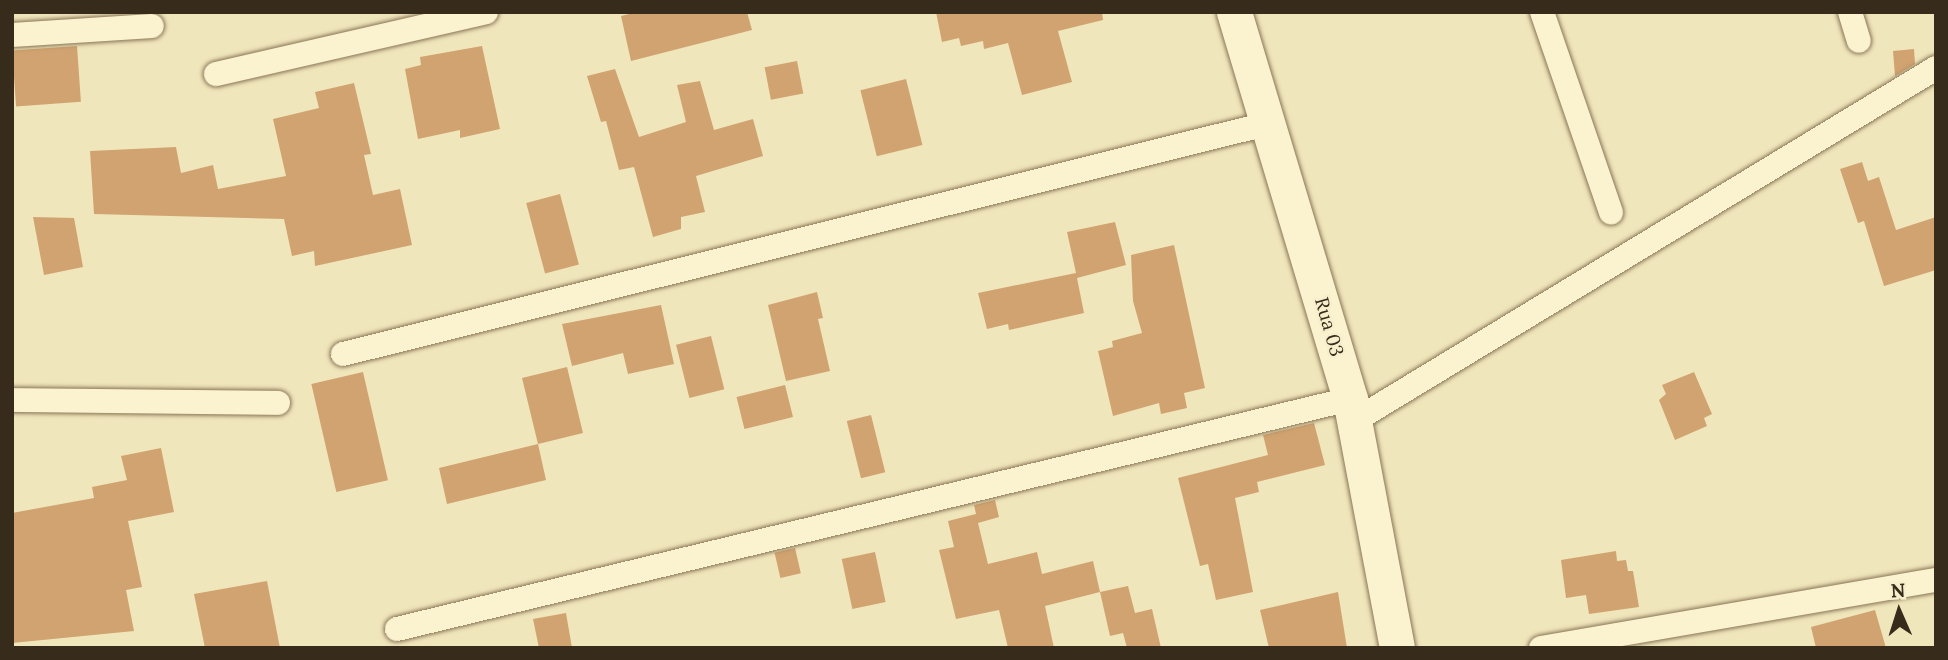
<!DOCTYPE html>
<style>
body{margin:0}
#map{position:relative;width:1948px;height:660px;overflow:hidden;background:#f0e6bc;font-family:Lora,serif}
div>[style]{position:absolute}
.building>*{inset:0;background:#d1a370;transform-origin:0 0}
.roads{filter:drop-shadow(0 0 2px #897655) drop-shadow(0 0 2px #897655)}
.street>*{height:24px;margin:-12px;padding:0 12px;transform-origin:12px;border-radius:12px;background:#fbf3d0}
.secondary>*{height:35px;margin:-17.5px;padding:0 17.5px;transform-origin:17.5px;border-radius:17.5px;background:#fbf3d0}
span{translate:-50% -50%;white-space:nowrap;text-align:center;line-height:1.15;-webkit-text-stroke:5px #f7efcc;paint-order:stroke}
.street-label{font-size:19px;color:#372b1b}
.frame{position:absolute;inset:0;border:14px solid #372b1b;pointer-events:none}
.north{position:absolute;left:1864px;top:576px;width:70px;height:70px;-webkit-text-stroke:5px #f7efcc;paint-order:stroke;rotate:357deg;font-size:19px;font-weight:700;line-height:28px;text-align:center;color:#372b1b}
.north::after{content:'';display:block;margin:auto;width:24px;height:32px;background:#372b1b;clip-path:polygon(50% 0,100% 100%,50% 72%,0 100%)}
</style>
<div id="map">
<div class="building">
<div style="clip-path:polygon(637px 12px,747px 12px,752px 30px,631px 61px,621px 16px)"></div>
<div style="clip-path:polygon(936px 12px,1102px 12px,1103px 20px,1058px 31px,1072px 82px,1022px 95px,1008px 43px,984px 49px,983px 41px,961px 46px,959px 38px,942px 42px)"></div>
<div style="left:77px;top:46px;width:56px;height:65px;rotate:86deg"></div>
<div style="clip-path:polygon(482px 46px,500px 129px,460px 138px,460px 130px,418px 139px,405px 69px,421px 65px,420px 57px)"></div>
<div style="clip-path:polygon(1914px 49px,1915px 64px,1895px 76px,1893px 51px)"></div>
<div style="left:797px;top:61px;width:33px;height:33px;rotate:79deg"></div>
<div style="clip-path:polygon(615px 69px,639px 137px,686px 122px,677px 85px,700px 81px,714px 130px,753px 119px,763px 156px,696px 176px,705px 212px,681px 217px,681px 229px,653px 237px,634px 167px,619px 170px,606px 121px,601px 122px,587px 76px)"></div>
<div style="left:906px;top:79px;width:68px;height:47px;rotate:76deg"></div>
<div style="clip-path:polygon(354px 83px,371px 154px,364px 155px,373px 195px,400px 189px,412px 245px,315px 266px,314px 251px,292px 256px,284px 219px,94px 214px,90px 151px,176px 147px,181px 173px,213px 165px,218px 189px,286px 176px,273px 119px,319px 108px,315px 92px)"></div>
<div style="clip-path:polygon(1862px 162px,1868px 181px,1879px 177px,1896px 230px,1936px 217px,1936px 270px,1884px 286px,1864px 221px,1858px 223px,1840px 169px)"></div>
<div style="left:560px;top:194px;width:73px;height:35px;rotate:75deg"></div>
<div style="clip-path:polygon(33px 217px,74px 218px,83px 267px,44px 275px)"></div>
<div style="clip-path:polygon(1115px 222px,1126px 265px,1077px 278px,1084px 313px,1009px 330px,1008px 324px,987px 329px,978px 293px,1076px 273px,1067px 232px)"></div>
<div style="clip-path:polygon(1174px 245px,1205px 388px,1184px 393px,1187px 408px,1161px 414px,1159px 403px,1113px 416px,1098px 351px,1113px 347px,1112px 341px,1142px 333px,1133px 301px,1131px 255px)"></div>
<div style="clip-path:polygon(817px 292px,823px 318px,818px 319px,830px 371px,786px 381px,768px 305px)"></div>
<div style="clip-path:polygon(661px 305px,674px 364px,628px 374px,623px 353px,572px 366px,562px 324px)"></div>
<div style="left:711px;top:336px;width:55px;height:36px;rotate:76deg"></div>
<div style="clip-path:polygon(567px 367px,583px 433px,538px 444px,546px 480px,447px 504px,439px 468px,538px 444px,522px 378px)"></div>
<div style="left:363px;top:372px;width:111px;height:53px;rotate:77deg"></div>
<div style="clip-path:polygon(1694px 372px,1712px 414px,1704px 418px,1707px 426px,1675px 440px,1659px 400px,1666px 394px,1662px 385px)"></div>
<div style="left:785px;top:385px;width:33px;height:50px;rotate:76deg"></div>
<div style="left:871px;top:415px;width:59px;height:25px;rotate:76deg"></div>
<div style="clip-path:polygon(1314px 423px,1325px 465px,1257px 482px,1259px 492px,1235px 498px,1253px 592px,1216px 600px,1208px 564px,1200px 566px,1178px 478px,1268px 455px,1263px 435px)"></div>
<div style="clip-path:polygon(161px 448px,174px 512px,128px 521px,142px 587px,126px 590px,134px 631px,12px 643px,12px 513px,94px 498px,92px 487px,127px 480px,121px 456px)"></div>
<div style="clip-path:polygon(995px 500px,999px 517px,978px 523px,988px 564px,1037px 552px,1042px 574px,1093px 561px,1100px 592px,1045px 606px,1054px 648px,1008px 648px,999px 610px,956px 619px,939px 550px,954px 547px,948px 521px,976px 514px,974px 505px)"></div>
<div style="left:795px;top:548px;width:26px;height:21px;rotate:77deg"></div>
<div style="clip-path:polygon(1616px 551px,1617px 561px,1626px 560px,1628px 571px,1633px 571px,1639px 607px,1589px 614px,1586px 595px,1566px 598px,1561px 560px)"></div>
<div style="left:875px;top:552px;width:51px;height:34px;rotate:78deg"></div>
<div style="clip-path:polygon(267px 581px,280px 648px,205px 648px,194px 594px)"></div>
<div style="clip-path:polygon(1128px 586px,1135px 613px,1152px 609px,1161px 648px,1127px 648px,1123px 633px,1110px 636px,1100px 592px)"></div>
<div style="clip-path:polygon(1338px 592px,1347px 648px,1269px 648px,1260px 610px)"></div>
<div style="clip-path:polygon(1875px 610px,1886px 648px,1816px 648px,1811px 627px)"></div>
<div style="clip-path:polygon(566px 613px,572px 648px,539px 648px,533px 619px)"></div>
</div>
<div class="roads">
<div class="street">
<div style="left:1542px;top:12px;width:212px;rotate:71deg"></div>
<div style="left:1850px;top:12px;width:30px;rotate:73deg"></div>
<div style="left:12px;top:35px;width:140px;rotate:-3.7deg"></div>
<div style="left:216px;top:74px;width:277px;rotate:-12.9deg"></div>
<div style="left:343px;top:354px;width:955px;rotate:-13.99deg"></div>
<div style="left:12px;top:400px;width:266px;rotate:0.6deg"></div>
<div style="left:1354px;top:421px;width:681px;rotate:-31.24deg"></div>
<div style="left:397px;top:629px;width:980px;rotate:-13.57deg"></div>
<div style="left:1541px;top:648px;width:401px;rotate:-9.8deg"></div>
</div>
<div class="secondary">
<div style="left:1234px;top:12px;width:404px;rotate:73.3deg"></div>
<div style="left:1350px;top:399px;width:253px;rotate:79.3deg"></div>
</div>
</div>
<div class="street-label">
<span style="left:1329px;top:327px;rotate:74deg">Rua 03</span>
</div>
<div class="frame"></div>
<div class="north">N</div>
</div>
